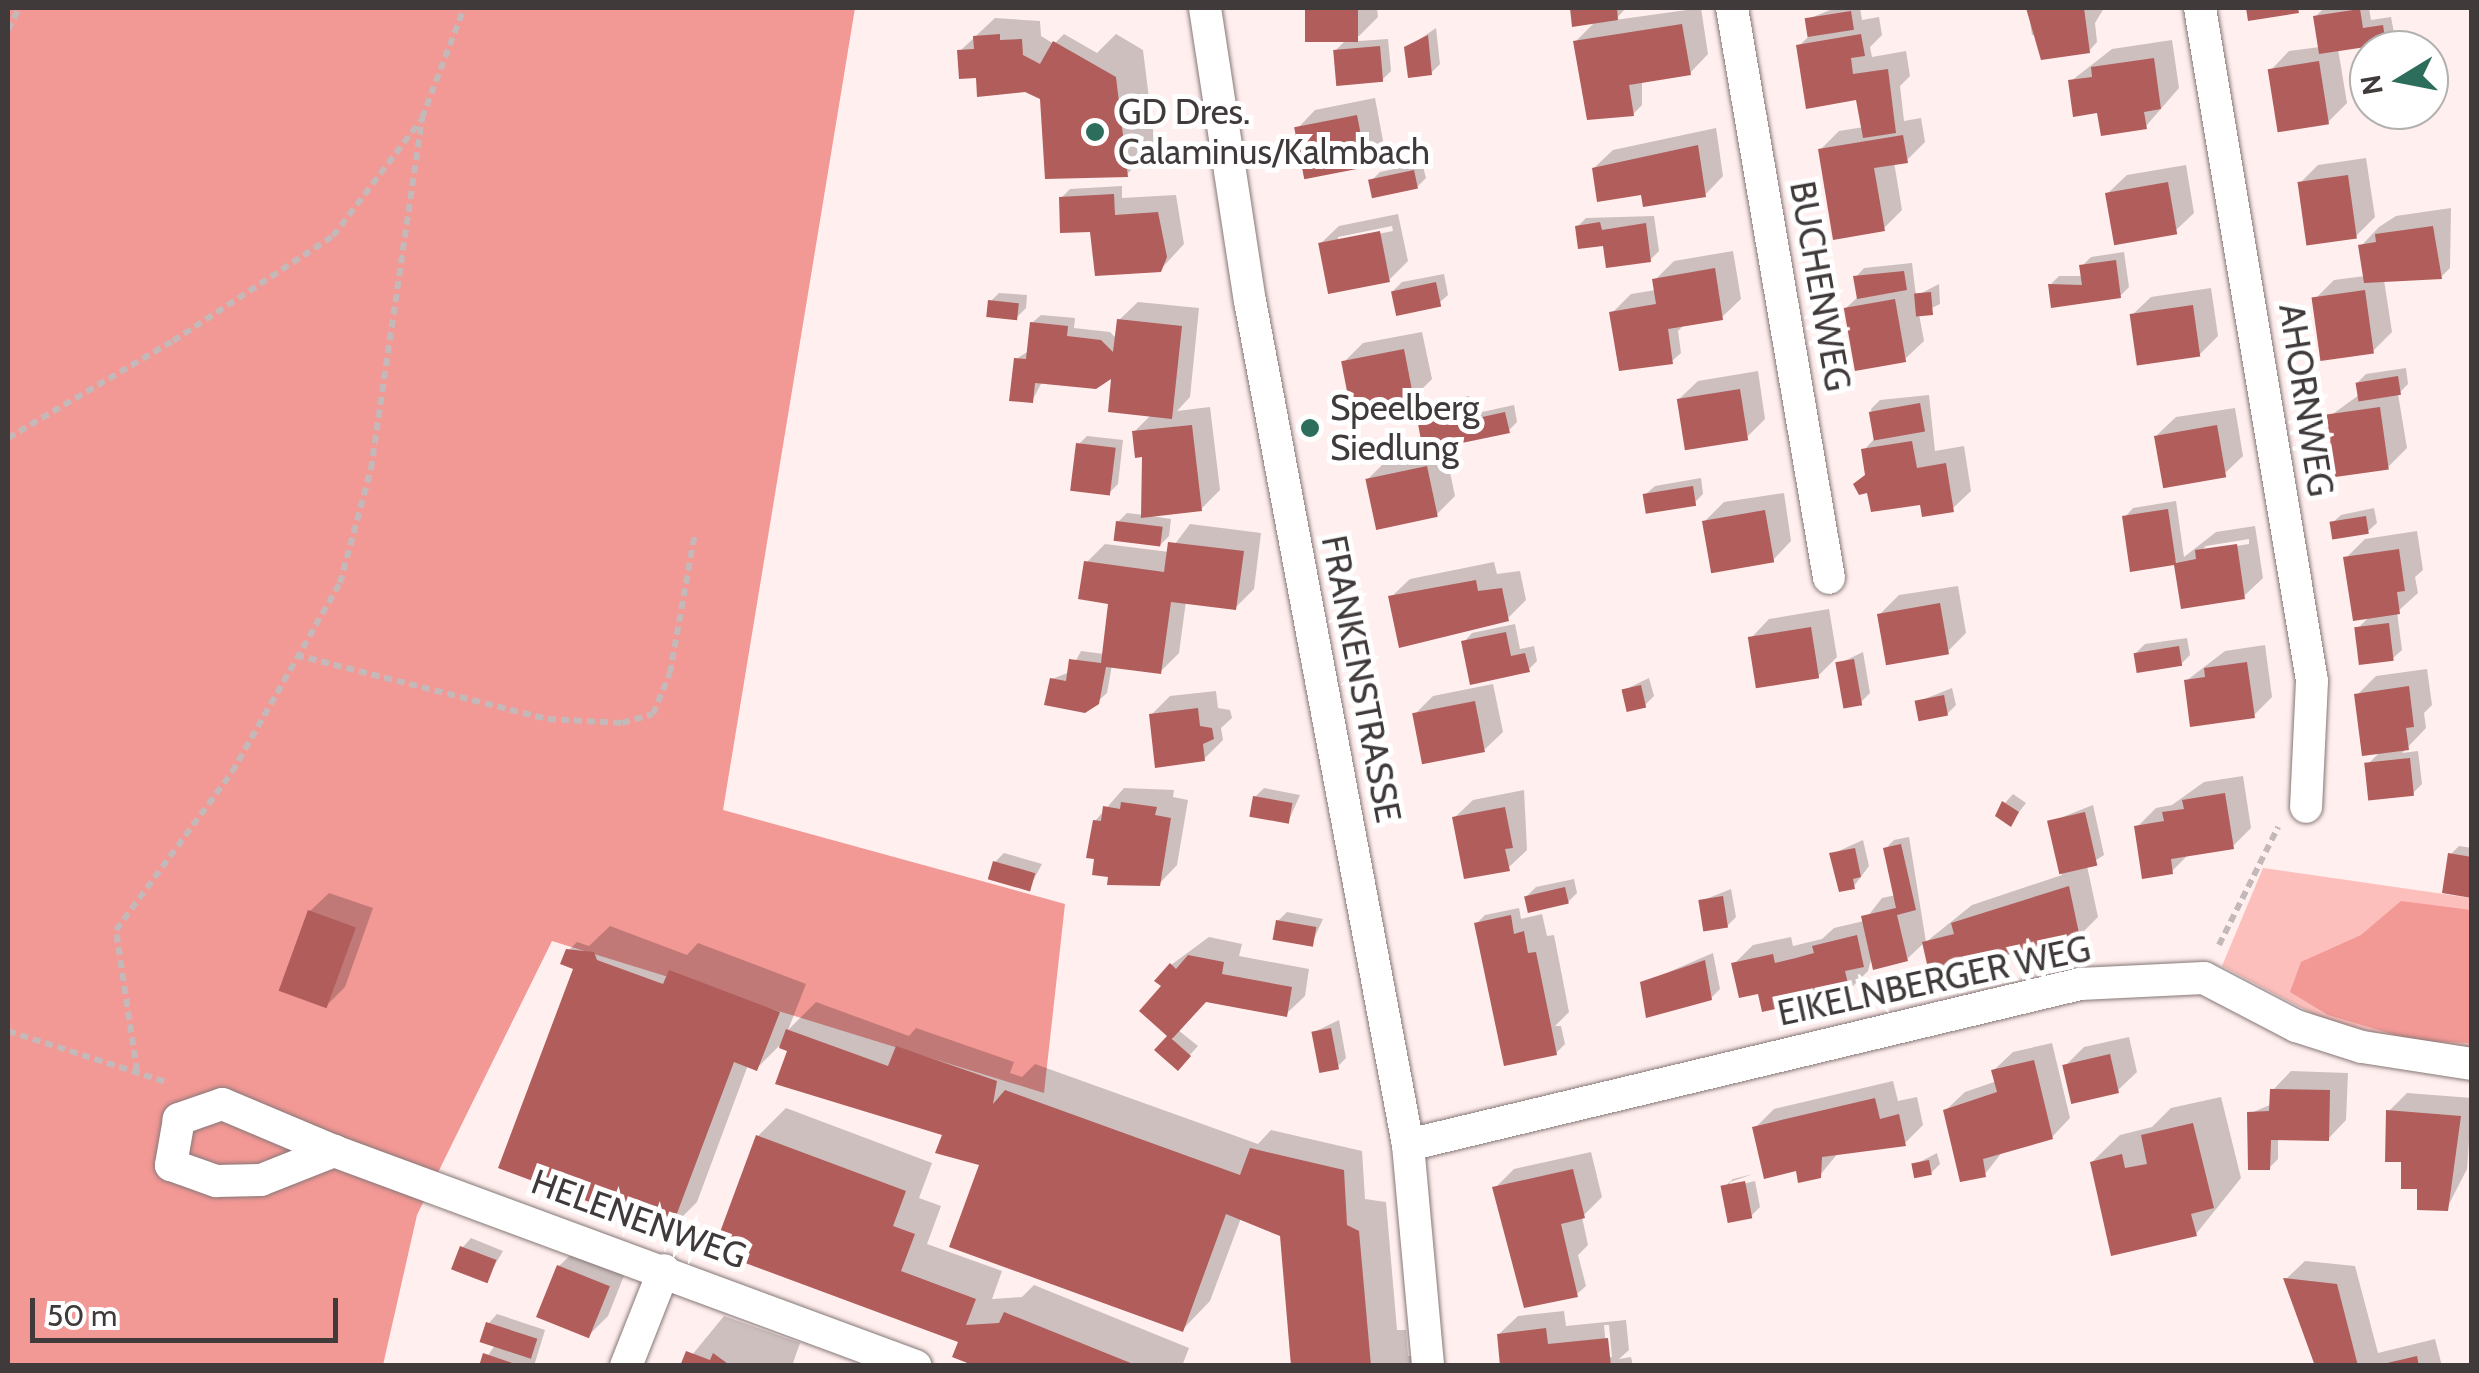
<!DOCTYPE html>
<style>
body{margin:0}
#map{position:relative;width:2479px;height:1373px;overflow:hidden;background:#ffefee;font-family:Cabin,sans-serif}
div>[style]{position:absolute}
.green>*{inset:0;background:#fcbfbc}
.forest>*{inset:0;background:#f29895}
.shadow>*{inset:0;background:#0003}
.building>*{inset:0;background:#b05d5b;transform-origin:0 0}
.path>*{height:6px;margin-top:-3px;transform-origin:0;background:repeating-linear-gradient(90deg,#c5b8b8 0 8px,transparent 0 13px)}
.roads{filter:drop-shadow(0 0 2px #867877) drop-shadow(0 0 2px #867877)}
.street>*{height:32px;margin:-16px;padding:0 16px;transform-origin:16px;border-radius:16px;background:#fff}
.dots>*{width:28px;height:28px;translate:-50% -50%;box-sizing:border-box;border:5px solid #fff;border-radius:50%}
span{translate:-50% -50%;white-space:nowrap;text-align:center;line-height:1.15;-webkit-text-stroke:10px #fff;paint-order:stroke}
.poi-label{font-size:35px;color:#403a3a}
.left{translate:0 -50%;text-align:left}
.street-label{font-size:35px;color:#403a3a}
.frame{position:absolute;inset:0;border:10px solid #403a3a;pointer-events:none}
.north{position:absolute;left:2349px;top:30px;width:100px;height:100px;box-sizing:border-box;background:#fff;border:2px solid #b3b0b0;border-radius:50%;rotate:260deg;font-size:28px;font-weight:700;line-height:40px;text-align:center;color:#403a3a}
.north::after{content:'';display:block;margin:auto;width:35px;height:45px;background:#2d6d5b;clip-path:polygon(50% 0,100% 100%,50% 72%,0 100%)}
.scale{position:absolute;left:30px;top:1298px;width:308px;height:45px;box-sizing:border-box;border:5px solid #403a3a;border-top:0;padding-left:12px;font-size:30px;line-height:35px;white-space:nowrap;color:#403a3a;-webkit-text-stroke:8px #fff;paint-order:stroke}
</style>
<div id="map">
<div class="green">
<div style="clip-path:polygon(2263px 868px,2471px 898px,2471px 1047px,2422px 1044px,2326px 1021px,2222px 966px)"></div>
</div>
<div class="forest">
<div style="clip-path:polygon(8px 8px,855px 8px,723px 810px,1065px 904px,1044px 1093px,552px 941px,417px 1215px,383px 1365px,8px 1366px)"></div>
<div style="clip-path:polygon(2401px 901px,2471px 910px,2471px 1043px,2416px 1041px,2328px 1015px,2290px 992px,2301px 962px,2361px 935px)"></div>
</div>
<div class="shadow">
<div style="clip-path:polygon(1308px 8px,1377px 8px,1378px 17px,1359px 36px,1310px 39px)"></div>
<div style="clip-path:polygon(1572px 8px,1626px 8px,1615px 20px,1701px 8px,1708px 54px,1690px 73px,1642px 80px,1642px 105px,1633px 114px,1576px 41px,1597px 20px,1574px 24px)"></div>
<div style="clip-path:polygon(1835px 8px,1860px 8px,1862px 20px,1879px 17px,1882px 35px,1870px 47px,1872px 57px,1906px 51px,1910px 76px,1900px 86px,1904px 121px,1921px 118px,1925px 142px,1907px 160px,1894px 162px,1902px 210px,1883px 229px,1820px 150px,1839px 131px,1864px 127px,1860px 104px,1799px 46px,1811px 34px,1808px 19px)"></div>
<div style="clip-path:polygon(2028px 8px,2104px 8px,2095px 23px,2097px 42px,2089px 51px,2049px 34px,2032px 35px)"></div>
<div style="clip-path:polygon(2324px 8px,2369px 8px,2371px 20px,2391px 17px,2394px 33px,2385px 42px,2338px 49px,2347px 103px,2328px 122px,2271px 70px,2289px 51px,2320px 47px,2315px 17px)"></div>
<div style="clip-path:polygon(995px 18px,1040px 21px,1041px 36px,1054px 44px,1064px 34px,1097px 53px,1116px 34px,1143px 50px,1155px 147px,1127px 174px,1043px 98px,1027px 90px,980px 95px,978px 75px,960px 51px)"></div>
<div style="clip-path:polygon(1436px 28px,1440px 64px,1431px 73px,1407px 48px)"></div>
<div style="clip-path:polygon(1388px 39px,1391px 71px,1382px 80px,1335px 51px,1344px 42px)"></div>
<div style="clip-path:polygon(2172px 40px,2179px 88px,2146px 126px,2071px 81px,2112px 49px)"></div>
<div style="clip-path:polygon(1375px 98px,1384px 146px,1365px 164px,1297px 129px,1315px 110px)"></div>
<div style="clip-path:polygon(1716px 128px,1723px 176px,1705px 195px,1643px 192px,1594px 168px,1613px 150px)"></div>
<div style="clip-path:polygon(2366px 158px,2375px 217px,2356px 236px,2300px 183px,2318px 165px)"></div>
<div style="clip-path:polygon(1422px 163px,1426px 178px,1417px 187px,1371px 181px,1380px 172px)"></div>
<div style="clip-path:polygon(2186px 165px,2194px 213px,2175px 231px,2108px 193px,2127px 175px)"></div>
<div style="clip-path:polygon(1122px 186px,1122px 198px,1176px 195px,1184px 244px,1160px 270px,1061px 198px,1070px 189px)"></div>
<div style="clip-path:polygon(2451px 208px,2450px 268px,2441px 277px,2384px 280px,2392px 332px,2373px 351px,2315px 299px,2334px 280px,2365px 276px,2361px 246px,2379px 227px,2396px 216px)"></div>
<div style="clip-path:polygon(evenodd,1398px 214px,1408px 261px,1389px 280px,1320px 244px,1339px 226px,1398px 214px,1392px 226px,1393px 231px,1338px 242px,1338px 237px,1392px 226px)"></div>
<div style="clip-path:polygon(1654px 216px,1659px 251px,1650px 260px,1577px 227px,1586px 218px)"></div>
<div style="clip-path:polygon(1733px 251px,1741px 299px,1722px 317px,1686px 323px,1678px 331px,1681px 353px,1672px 361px,1612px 313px,1631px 294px,1656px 290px,1655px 280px,1674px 261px)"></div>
<div style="clip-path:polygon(2124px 252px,2129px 287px,2120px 296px,2050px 285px,2059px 276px,2083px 276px,2082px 266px,2091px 257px)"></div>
<div style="clip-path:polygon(1912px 263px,1916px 296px,1939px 284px,1940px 304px,1919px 314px,1924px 341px,1905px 359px,1846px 308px,1859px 296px,1856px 277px,1864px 268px)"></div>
<div style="clip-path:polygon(1444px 274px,1448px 295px,1439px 303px,1393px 291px,1402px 282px)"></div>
<div style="clip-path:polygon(2211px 288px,2218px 336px,2199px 355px,2132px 315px,2151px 297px)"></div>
<div style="clip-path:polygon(999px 293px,1027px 295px,1026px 308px,1017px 317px,991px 301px)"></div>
<div style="clip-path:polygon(1138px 302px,1199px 308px,1190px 397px,1177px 411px,1210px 407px,1220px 490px,1201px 509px,1151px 516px,1171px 519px,1169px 536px,1160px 545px,1118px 522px,1127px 513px,1144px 515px,1144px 454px,1134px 432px,1152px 414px,1114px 374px,1042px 382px,1032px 401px,1016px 359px,1029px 351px,1032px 323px,1041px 315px,1075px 318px,1074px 328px,1110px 332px,1117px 339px,1119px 320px)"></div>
<div style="clip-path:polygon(1422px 332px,1432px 379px,1413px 398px,1344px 362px,1363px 343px)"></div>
<div style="clip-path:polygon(2406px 368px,2408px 384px,2398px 394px,2407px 448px,2388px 467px,2330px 416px,2359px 395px,2358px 382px,2366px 374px)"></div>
<div style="clip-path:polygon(1758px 371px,1765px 419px,1746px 438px,1679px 399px,1698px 381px)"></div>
<div style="clip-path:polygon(1929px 395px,1935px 451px,1964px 446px,1971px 491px,1952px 509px,1922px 502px,1867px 473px,1864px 450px,1876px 437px,1871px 409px,1880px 400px)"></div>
<div style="clip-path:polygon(1469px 396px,1473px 414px,1514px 405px,1517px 422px,1508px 431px,1444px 444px,1455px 496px,1436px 515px,1367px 480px,1386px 461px,1426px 453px,1418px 414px,1427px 405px)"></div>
<div style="clip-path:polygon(2235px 408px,2243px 456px,2224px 474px,2157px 435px,2176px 417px)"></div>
<div style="clip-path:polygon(1087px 436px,1123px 440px,1118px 484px,1109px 493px,1078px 445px)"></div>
<div style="clip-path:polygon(1701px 478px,1703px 494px,1694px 503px,1646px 494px,1655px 486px)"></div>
<div style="clip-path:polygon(1784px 493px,1791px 541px,1773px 560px,1705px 521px,1724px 502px)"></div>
<div style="clip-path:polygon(evenodd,2176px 501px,2184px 557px,2216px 532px,2255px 526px,2263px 578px,2244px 596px,2183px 606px,2176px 560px,2132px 569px,2125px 517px,2133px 508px,2176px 501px,2249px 539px,2249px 544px,2200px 552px,2206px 546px,2249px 539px)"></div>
<div style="clip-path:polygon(2374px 508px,2377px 523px,2368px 531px,2332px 523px,2341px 515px)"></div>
<div style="clip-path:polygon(1190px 524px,1261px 533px,1254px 589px,1235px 608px,1186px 601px,1179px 653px,1160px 672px,1112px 665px,1107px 693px,1097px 702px,1052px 679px,1070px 672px,1081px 651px,1104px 654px,1111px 602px,1087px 562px,1105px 544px,1169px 552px)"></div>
<div style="clip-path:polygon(2417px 531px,2423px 570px,2415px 577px,2418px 593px,2397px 612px,2402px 650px,2393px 658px,2357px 629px,2371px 615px,2346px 558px,2365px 539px)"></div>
<div style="clip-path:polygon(1494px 562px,1497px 574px,1520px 571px,1526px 600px,1507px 619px,1391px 597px,1410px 579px)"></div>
<div style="clip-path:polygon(1958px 586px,1966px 633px,1947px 652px,1880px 614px,1899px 595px)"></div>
<div style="clip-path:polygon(1829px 609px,1837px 657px,1818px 676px,1751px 638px,1769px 619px)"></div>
<div style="clip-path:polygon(1515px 624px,1520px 649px,1534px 646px,1537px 661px,1528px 670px,1464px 642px,1472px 633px)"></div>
<div style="clip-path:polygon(2187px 638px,2190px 655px,2181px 664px,2136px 653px,2145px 644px)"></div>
<div style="clip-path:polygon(2265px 645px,2272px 697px,2254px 715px,2186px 681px,2225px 651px)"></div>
<div style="clip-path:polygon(1863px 652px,1870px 693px,1861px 702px,1838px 664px)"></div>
<div style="clip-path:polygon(2427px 669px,2432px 705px,2424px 713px,2426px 728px,2402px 753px,2418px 751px,2422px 784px,2413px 793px,2367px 765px,2381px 751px,2357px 695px,2376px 676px)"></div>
<div style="clip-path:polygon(1649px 678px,1654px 696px,1645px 705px,1624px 690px)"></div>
<div style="clip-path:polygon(1493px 684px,1503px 732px,1484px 750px,1414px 715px,1433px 696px)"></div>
<div style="clip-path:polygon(1952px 688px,1956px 705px,1947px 714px,1917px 702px)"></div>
<div style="clip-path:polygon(1216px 691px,1218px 708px,1230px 710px,1232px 718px,1221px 728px,1223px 740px,1204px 759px,1151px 715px,1170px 696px)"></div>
<div style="clip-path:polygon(2243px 776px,2251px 828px,2232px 847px,2190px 853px,2171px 872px,2137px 827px,2156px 808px,2172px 805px,2204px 782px)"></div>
<div style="clip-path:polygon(1124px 788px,1174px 790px,1173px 797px,1188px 800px,1177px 865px,1159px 884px,1095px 821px)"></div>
<div style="clip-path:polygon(1264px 788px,1300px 795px,1288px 822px,1255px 797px)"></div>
<div style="clip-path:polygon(1524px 790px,1527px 850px,1508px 868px,1454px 818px,1473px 800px)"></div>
<div style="clip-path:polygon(2013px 794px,2026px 803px,2010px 824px,2005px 803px)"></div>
<div style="clip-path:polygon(2093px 805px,2104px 855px,2087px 866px,2098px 917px,2079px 936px,1931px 970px,1925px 942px,1907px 959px,1875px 967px,1872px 956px,1868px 971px,1849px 990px,1764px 1009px,1760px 991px,1741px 995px,1734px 964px,1753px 945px,1791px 937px,1793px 946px,1822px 939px,1834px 928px,1864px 921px,1882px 898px,1896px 895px,1885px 849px,1894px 840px,1909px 837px,1926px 942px,1972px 905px,2062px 875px,2050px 822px)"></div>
<div style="clip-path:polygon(1863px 840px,1869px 866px,1854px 886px,1832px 854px)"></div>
<div style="clip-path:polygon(2459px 846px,2472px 848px,2472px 895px,2450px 855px)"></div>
<div style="clip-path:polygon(1004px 853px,1042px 864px,1029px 888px,995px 862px)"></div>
<div style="clip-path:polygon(1574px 879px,1577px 893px,1568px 902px,1527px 896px,1536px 887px)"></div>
<div style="clip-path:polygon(1731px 889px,1736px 917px,1727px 926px,1701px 901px)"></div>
<div style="clip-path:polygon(329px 893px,373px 908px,345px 987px,326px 1006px,310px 911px)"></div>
<div style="clip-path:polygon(1519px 908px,1521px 919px,1542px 914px,1547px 936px,1554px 935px,1569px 1012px,1555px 1026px,1561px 1026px,1565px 1044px,1556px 1053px,1476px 924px,1485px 915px)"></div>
<div style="clip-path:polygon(1287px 912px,1323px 919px,1311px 945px,1278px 921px)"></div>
<div style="clip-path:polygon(610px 926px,687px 955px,698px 943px,806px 984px,788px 1030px,816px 1002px,909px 1036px,916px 1028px,1014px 1062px,1010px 1073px,1022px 1077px,1035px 1064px,1258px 1144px,1271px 1130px,1362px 1151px,1365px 1199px,1386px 1202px,1397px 1330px,1406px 1330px,1408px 1356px,1419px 1355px,1420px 1366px,1294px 1366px,1283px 1234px,1241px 1218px,1210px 1301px,1183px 1329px,945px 1134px,779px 1046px,757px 1068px,748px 1065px,697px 1202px,669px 1230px,580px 958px,568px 951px,577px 942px,589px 946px)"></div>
<div style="clip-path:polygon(1209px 937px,1242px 944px,1239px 956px,1309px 969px,1305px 996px,1286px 1014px,1206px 1000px,1178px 1030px,1198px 1046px,1178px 1068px,1164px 986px,1171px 965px)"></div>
<div style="clip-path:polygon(1713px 953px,1720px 989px,1711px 998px,1643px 983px)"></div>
<div style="clip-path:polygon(1339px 1020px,1346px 1058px,1337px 1067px,1314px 1032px)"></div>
<div style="clip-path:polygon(2129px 1037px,2137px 1072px,2118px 1090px,2065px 1066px,2084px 1047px)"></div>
<div style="clip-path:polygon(2052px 1043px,2070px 1118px,2052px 1137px,2003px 1151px,1985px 1174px,1946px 1110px,1965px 1092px,1997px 1081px,1994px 1070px,2013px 1052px)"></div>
<div style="clip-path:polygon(2291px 1071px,2348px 1073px,2346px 1120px,2328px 1139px,2278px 1137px,2278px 1159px,2269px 1168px,2249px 1114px,2272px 1104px,2273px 1090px)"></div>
<div style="clip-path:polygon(1893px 1081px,1898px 1101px,1917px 1097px,1923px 1125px,1905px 1143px,1839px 1152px,1820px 1175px,1798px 1168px,1755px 1128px,1774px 1109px)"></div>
<div style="clip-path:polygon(2407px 1093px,2472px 1098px,2467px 1169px,2447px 1208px,2420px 1187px,2404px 1159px,2389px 1111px)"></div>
<div style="clip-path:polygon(2221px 1097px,2241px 1178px,2196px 1234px,2092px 1162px,2120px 1135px,2152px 1127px,2171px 1108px)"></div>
<div style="clip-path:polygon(786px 1108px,932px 1163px,919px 1198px,941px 1206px,927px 1244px,1002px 1271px,992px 1299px,1022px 1297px,1034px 1285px,1189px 1348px,1182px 1366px,997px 1366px,961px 1341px,758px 1136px)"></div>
<div style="clip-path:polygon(1591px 1152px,1602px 1197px,1582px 1217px,1588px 1245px,1578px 1255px,1586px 1286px,1577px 1294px,1495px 1188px,1514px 1169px)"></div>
<div style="clip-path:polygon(1937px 1153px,1940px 1164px,1931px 1173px,1914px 1165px)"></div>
<div style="clip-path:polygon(1753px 1174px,1730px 1182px,1730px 1187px,1755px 1181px,1760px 1207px,1751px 1216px,1724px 1187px,1733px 1179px)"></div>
<div style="clip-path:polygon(471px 1238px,503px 1251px,486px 1280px,463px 1247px)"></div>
<div style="clip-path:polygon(578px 1248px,627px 1268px,608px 1316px,589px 1335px,559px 1266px)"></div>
<div style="clip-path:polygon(2305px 1261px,2355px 1266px,2378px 1353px,2435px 1339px,2442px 1366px,2318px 1366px,2286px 1279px)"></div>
<div style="clip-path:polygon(evenodd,1564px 1311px,1566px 1326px,1626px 1320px,1629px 1350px,1619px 1359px,1631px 1357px,1633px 1366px,1503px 1366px,1499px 1334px,1518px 1316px,1564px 1311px,1604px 1325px,1609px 1325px,1612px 1357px,1607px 1357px,1604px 1325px)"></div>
<div style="clip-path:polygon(497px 1314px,545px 1330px,534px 1366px,481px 1366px,495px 1345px,489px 1323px)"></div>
<div style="clip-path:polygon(724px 1316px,800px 1343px,792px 1366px,683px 1366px)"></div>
</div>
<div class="building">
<div style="left:1305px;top:8px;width:53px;height:34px"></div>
<div style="clip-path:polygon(1570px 8px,1617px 8px,1618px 20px,1572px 27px)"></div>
<div style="clip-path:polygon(2026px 8px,2084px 8px,2090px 53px,2041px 60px)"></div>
<div style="clip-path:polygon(2246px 8px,2298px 8px,2299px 13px,2248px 21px)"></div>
<div style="clip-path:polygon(2360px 9px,2363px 28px,2383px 25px,2386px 44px,2319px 54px,2313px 16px)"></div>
<div style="left:1851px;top:11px;width:19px;height:47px;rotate:81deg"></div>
<div style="clip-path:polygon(1682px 24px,1691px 75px,1629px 85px,1634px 116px,1587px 120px,1573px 41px)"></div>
<div style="clip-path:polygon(1000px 34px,1000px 40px,1022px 39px,1023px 55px,1040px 64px,1053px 41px,1116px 77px,1128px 177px,1045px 179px,1040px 99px,1025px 92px,977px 97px,976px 78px,959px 79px,957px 50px,974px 49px,973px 36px)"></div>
<div style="clip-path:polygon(1861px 34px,1865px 56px,1851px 58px,1853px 74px,1888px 69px,1896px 133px,1863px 138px,1856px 100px,1806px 109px,1796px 45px)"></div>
<div style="clip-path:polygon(1428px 35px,1432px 75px,1408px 78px,1404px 47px)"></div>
<div style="left:1380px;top:46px;width:36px;height:47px;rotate:85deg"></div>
<div style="clip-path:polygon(2154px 58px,2161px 109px,2144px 112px,2147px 129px,2101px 136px,2097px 113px,2073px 117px,2068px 80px,2092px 77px,2091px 67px)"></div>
<div style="left:2319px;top:61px;width:64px;height:52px;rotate:81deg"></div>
<div style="left:1357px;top:115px;width:53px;height:64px;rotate:79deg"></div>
<div style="clip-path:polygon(1903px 135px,1908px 163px,1874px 168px,1885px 231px,1833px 240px,1818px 149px)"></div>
<div style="clip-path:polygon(1698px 145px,1706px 197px,1643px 207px,1641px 195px,1597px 202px,1592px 168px)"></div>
<div style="left:1414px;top:170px;width:19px;height:47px;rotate:78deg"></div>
<div style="left:2348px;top:175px;width:64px;height:51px;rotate:82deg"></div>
<div style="left:2168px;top:182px;width:53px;height:64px;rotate:80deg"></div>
<div style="clip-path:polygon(1114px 194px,1115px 215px,1158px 212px,1167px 257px,1161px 272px,1095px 276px,1090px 232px,1060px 233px,1059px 197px)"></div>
<div style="clip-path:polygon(1600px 222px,1602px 230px,1646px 223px,1651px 262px,1606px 268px,1603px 246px,1578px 249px,1575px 226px)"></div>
<div style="clip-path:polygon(2433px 226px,2442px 279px,2364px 283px,2358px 245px,2376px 242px,2375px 234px)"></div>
<div style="left:1380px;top:231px;width:52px;height:63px;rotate:79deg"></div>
<div style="clip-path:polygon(2116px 260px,2121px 298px,2051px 308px,2048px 284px,2082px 285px,2079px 265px)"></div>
<div style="clip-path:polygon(1715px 268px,1723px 320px,1668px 329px,1673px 364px,1619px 371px,1609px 312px,1656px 304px,1652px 279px)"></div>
<div style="clip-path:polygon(1904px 271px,1907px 290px,1857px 299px,1853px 276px)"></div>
<div style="left:1436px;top:282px;width:25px;height:46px;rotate:78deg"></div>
<div style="left:2365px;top:290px;width:64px;height:54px;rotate:82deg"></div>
<div style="left:1931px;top:292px;width:23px;height:17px;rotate:85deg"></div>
<div style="left:1895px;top:299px;width:64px;height:52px;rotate:80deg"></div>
<div style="left:988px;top:300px;width:31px;height:17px;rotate:6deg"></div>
<div style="left:2193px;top:305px;width:52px;height:64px;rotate:82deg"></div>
<div style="clip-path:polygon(1117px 319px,1182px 326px,1172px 419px,1108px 412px,1111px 379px,1096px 389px,1035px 383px,1033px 403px,1009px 401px,1014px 358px,1026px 359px,1030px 322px,1068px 326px,1067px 336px,1101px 340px,1113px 352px)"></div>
<div style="left:1404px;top:349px;width:52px;height:64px;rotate:79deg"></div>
<div style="left:2398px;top:376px;width:19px;height:43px;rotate:81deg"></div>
<div style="left:1740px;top:389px;width:52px;height:64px;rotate:81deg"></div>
<div style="clip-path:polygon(1461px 403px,1464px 421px,1505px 412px,1510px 433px,1423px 451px,1416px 413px)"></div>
<div style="left:1920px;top:403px;width:29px;height:52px;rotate:80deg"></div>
<div style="left:2380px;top:407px;width:63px;height:54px;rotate:82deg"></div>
<div style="clip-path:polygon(1192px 425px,1202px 511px,1141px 518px,1142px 457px,1135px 458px,1132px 431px)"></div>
<div style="left:2217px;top:425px;width:53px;height:64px;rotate:80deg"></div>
<div style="clip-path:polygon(1912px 441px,1917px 468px,1946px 463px,1954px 512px,1922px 517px,1920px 505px,1871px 512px,1867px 493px,1859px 495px,1853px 484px,1865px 475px,1861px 449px)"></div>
<div style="left:1076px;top:443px;width:40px;height:48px;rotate:7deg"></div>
<div style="left:1427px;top:466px;width:52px;height:63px;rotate:78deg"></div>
<div style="left:1693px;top:486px;width:20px;height:51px;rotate:81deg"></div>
<div style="clip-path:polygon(2168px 509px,2176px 563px,2196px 559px,2195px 550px,2237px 544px,2245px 599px,2181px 609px,2174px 565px,2130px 572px,2122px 516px)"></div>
<div style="left:1765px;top:510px;width:53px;height:64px;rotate:80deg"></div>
<div style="left:2366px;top:516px;width:18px;height:37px;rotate:81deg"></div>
<div style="left:1116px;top:521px;width:47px;height:20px;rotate:7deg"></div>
<div style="clip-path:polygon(1168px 542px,1244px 551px,1236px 610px,1171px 602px,1161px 674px,1106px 667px,1099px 704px,1085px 713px,1044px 705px,1050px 678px,1066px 681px,1069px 659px,1101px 663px,1108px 604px,1078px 599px,1084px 561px,1164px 572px)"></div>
<div style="clip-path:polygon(2399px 549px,2405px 591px,2397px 592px,2400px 614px,2353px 621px,2343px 557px)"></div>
<div style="clip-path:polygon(1476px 580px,1478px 591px,1502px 588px,1509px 621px,1399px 648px,1388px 596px)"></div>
<div style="left:1940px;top:603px;width:52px;height:64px;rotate:80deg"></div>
<div style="left:2389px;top:623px;width:38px;height:35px;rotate:83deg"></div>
<div style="left:1811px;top:627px;width:52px;height:64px;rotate:81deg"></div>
<div style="clip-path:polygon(1506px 632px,1511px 656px,1525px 653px,1530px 672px,1470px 685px,1461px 641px)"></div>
<div style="left:2179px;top:646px;width:20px;height:46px;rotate:81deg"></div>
<div style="left:1854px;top:659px;width:47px;height:19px;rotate:80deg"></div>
<div style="clip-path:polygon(2247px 662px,2255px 718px,2190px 727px,2184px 680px,2205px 677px,2204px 668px)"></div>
<div style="left:1641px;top:685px;width:23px;height:20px;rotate:77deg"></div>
<div style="clip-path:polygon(2409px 686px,2414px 727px,2406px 728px,2409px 750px,2362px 756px,2354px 694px)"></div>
<div style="left:1944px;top:695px;width:21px;height:30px;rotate:79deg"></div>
<div style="left:1475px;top:701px;width:52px;height:64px;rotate:79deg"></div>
<div style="clip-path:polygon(1198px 708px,1200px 726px,1212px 728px,1214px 739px,1203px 744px,1205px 761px,1155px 768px,1149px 714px)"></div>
<div style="left:2410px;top:758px;width:38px;height:46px;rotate:84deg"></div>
<div style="clip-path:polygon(2225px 793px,2234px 849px,2171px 859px,2173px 874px,2142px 879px,2134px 826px,2164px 821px,2162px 812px,2184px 809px,2182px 800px)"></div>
<div style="left:1253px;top:796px;width:40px;height:21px;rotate:10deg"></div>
<div style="clip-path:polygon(2002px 801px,2019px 812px,2011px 827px,1995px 816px)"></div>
<div style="clip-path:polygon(1121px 802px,1157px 807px,1155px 815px,1171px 818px,1160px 886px,1107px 885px,1108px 877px,1092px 875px,1094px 859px,1086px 858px,1093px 820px,1101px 821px,1103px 806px,1120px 809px)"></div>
<div style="clip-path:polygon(1505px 807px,1513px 848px,1505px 849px,1510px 871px,1464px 879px,1452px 817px)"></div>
<div style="left:2085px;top:812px;width:55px;height:39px;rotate:77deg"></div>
<div style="clip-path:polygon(1901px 844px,1916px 910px,1897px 915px,1908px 961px,1873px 970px,1861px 916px,1896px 908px,1883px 848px)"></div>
<div style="clip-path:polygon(1855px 848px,1861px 877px,1853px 879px,1855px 889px,1839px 892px,1829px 853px)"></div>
<div style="clip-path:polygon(2448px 853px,2472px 857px,2472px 898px,2442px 893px)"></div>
<div style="left:993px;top:861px;width:44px;height:19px;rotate:16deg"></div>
<div style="clip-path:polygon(2069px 886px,2080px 938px,1929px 973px,1922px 942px,1954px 934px,1951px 923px)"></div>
<div style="left:1565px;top:887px;width:17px;height:42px;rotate:77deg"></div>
<div style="left:1723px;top:896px;width:32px;height:25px;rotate:81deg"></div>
<div style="left:308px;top:910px;width:51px;height:86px;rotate:20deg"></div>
<div style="clip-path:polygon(1511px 915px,1514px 934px,1524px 931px,1528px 953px,1536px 952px,1557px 1055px,1504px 1066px,1474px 923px)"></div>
<div style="left:1276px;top:920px;width:41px;height:20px;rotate:10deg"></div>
<div style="clip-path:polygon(1857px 935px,1864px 967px,1845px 971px,1850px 992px,1762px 1012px,1758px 994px,1739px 998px,1731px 963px,1773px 954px,1775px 963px,1796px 958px,1814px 953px,1812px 946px)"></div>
<div style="clip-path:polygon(566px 949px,594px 952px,597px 960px,663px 984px,669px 970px,780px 1012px,757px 1071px,734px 1062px,670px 1232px,498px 1168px,573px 969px,560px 964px)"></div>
<div style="clip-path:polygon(1188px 955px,1224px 962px,1222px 974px,1292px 987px,1287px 1017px,1206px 1002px,1172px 1039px,1191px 1056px,1178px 1071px,1154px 1050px,1167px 1036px,1139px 1011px,1161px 986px,1154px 981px,1170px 963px,1176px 969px)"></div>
<div style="clip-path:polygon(1705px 960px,1712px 1000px,1646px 1018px,1640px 982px)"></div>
<div style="left:1331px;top:1028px;width:42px;height:20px;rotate:79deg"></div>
<div style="clip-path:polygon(786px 1029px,888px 1066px,896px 1046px,997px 1081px,993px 1104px,1005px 1090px,1240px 1175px,1250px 1148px,1344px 1170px,1347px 1225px,1359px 1231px,1371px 1366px,1291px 1366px,1280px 1236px,1226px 1214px,1183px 1332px,949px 1247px,979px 1165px,935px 1153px,942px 1135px,775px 1084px,787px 1051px,779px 1048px)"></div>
<div style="left:2110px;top:1054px;width:40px;height:49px;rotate:77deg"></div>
<div style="clip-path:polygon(2034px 1060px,2053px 1139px,1983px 1159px,1986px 1177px,1960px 1182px,1943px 1110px,1997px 1092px,1991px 1070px)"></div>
<div style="clip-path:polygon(2270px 1089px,2330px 1090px,2329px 1141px,2271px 1140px,2270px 1170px,2248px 1170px,2247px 1112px,2269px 1111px)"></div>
<div style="clip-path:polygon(1875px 1098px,1880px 1119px,1899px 1114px,1906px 1146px,1822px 1157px,1821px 1178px,1798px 1183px,1796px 1171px,1764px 1179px,1752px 1127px)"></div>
<div style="clip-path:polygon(2386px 1110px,2461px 1116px,2448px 1211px,2417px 1210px,2417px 1189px,2401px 1189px,2401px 1162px,2385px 1162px)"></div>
<div style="clip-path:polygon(2193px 1123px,2214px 1208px,2191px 1214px,2197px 1236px,2111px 1256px,2090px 1162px,2122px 1154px,2125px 1168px,2147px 1164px,2141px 1135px)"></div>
<div style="clip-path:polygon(756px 1135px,906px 1191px,893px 1226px,915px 1234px,901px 1271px,976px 1299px,966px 1325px,999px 1323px,1004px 1312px,1138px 1366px,975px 1366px,952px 1357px,958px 1342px,713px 1251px)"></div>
<div style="left:1929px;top:1160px;width:15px;height:18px;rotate:79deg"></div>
<div style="clip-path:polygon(1573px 1169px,1585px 1218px,1561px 1224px,1578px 1297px,1524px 1308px,1492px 1187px)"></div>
<div style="left:1745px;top:1181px;width:38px;height:25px;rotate:79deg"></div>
<div style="left:460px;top:1246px;width:39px;height:25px;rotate:21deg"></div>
<div style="left:557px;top:1265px;width:57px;height:56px;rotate:22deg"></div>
<div style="clip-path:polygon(2283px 1278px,2337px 1284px,2358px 1366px,2315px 1366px)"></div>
<div style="left:486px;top:1322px;width:54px;height:21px;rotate:18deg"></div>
<div style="clip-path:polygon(1546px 1328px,1548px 1344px,1608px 1338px,1611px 1366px,1500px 1366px,1497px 1334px)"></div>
<div style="clip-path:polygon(686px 1351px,710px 1360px,713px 1353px,731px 1366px,680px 1366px)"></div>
<div style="clip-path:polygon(483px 1353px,518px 1365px,518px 1366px,479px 1366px)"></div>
<div style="clip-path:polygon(2417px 1356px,2419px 1366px,2383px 1366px,2383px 1364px)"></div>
</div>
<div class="path">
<div style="left:8px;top:30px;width:25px;rotate:-63deg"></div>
<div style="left:8px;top:438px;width:191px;rotate:-30.5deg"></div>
<div style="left:173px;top:341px;width:191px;rotate:-33.3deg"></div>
<div style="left:333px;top:236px;width:146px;rotate:-52.8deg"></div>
<div style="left:296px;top:655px;width:260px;rotate:14.3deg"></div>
<div style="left:548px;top:719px;width:74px;rotate:3.1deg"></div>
<div style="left:622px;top:723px;width:32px;rotate:-16deg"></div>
<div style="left:653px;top:714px;width:44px;rotate:-67.5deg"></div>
<div style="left:670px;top:673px;width:143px;rotate:-79.9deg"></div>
<div style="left:2219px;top:945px;width:132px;rotate:-63.4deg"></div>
<div style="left:8px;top:1031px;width:169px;rotate:17.9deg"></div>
<div style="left:137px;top:1071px;width:143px;rotate:-98.5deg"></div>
<div style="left:116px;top:930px;width:196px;rotate:-53.7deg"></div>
<div style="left:232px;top:772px;width:218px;rotate:-60.3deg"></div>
<div style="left:340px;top:583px;width:118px;rotate:-74.8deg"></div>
<div style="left:371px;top:469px;width:355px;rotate:-81.7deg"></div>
<div style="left:422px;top:118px;width:118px;rotate:-69.1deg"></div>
</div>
<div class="roads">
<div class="street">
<div style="left:1205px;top:8px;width:296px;rotate:81.3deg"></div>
<div style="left:1250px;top:301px;width:859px;rotate:79.4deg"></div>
<div style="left:1408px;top:1145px;width:222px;rotate:84.8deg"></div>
<div style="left:1732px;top:8px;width:578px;rotate:80.34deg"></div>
<div style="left:2200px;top:8px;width:682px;rotate:80.55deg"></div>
<div style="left:2312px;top:681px;width:126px;rotate:92.7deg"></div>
<div style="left:1408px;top:1145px;width:691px;rotate:-13.47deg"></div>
<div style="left:2080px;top:984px;width:124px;rotate:-2.8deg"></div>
<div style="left:2204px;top:978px;width:104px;rotate:27.6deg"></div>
<div style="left:2296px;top:1026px;width:69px;rotate:17.7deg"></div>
<div style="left:2362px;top:1047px;width:111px;rotate:8.8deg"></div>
<div style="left:334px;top:1151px;width:121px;rotate:-157.2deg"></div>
<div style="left:222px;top:1104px;width:46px;rotate:160.8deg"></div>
<div style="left:179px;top:1119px;width:47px;rotate:99.9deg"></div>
<div style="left:171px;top:1165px;width:48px;rotate:19.6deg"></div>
<div style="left:216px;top:1181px;width:45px;rotate:-1.3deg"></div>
<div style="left:261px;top:1180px;width:79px;rotate:-21.7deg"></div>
<div style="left:334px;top:1151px;width:620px;rotate:20.28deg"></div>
<div style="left:626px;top:1366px;width:103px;rotate:-68.4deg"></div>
</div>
</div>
<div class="dots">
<div style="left:1095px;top:132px;background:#2d6d5b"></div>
<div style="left:1310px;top:428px;background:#2d6d5b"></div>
</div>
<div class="poi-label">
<span class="left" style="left:1118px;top:132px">GD Dres.<br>Calaminus/Kalmbach</span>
<span class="left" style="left:1330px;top:428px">Speelberg<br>Siedlung</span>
</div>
<div class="street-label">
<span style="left:1820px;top:286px;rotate:80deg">BUCHENWEG</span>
<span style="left:2306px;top:400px;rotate:81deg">AHORNWEG</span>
<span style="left:1361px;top:679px;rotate:79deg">FRANKENSTRASSE</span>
<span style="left:1934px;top:981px;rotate:-12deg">EIKELNBERGER WEG</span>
<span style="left:639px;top:1219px;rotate:20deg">HELENENWEG</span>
</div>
<div class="frame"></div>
<div class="north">N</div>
<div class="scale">50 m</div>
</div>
